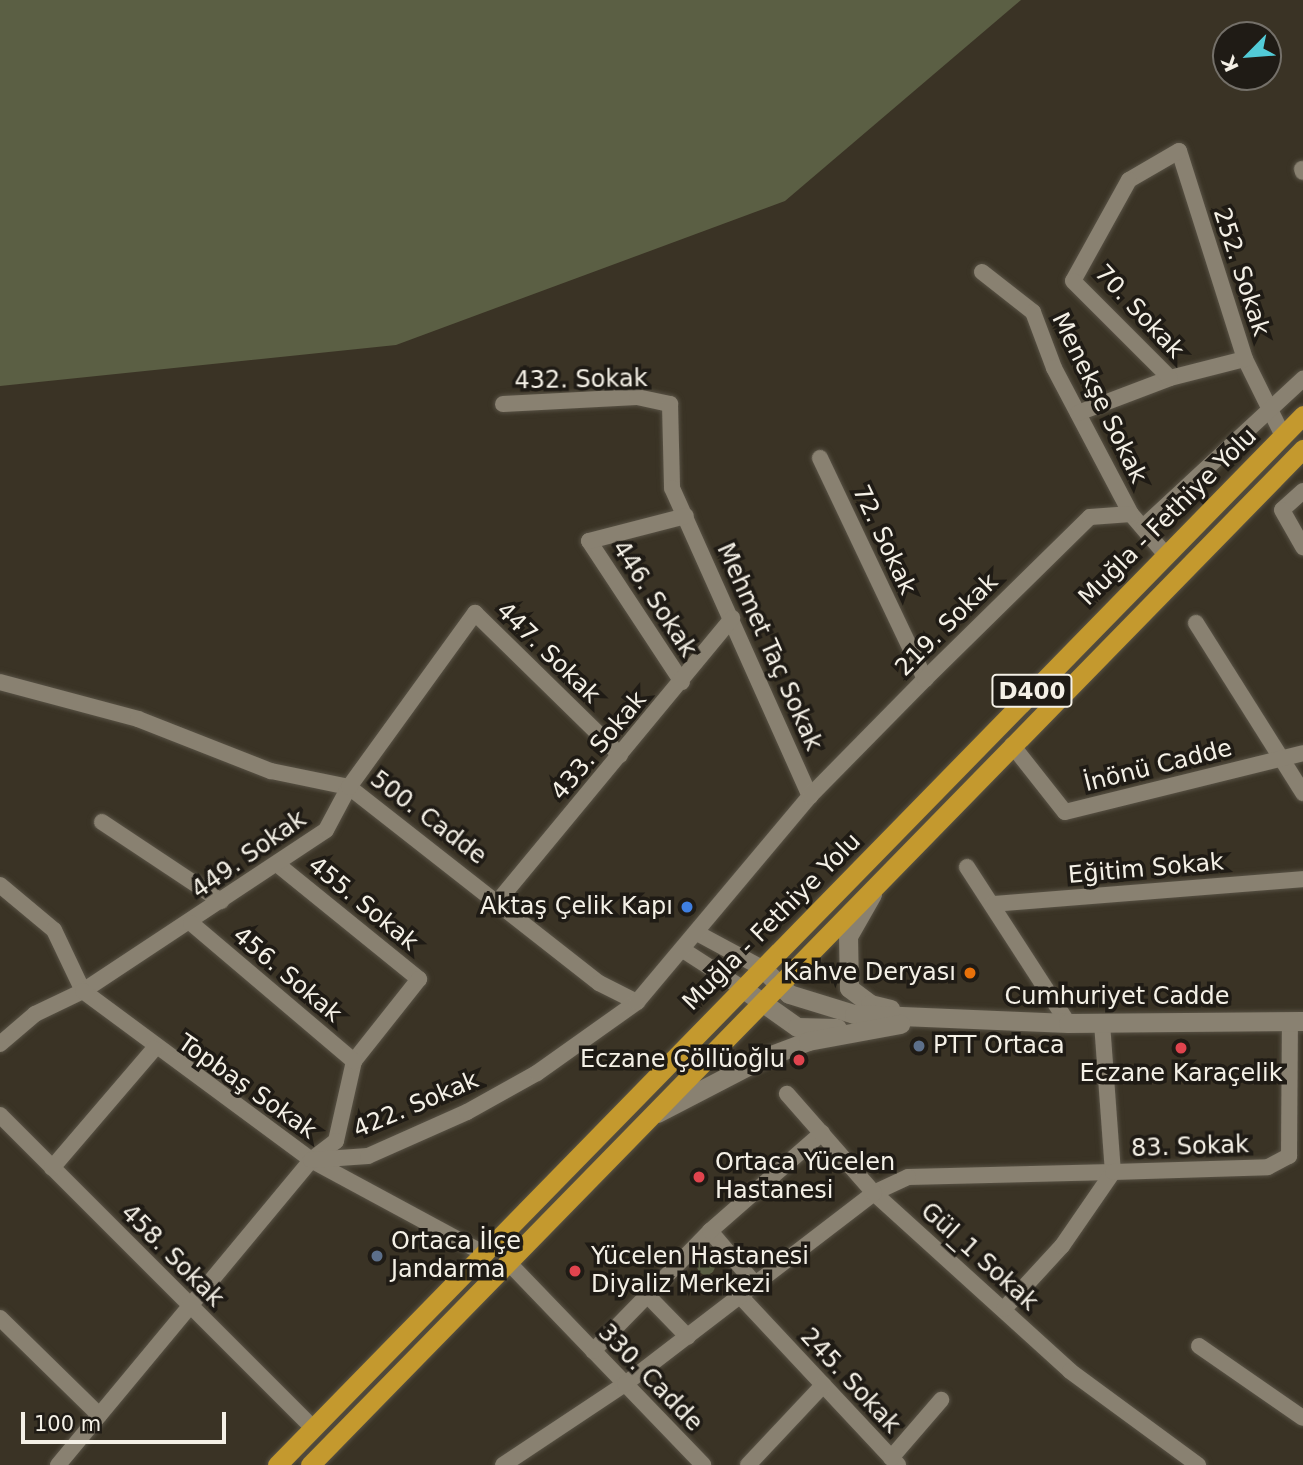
<!DOCTYPE html>
<meta charset="utf-8">
<style>
body{margin:0}
#map{position:relative;width:1303px;height:1465px;overflow:hidden;background:#3a3325;font-family:"DejaVu Sans",sans-serif}
div>[style]{position:absolute}
.green>*{inset:0;background:#5b5f44}
.round{border-radius:50%}
.roads{filter:drop-shadow(0 0 2px #585245) drop-shadow(0 0 2px #585245)}
.minor>*{height:16px;margin:-8px;padding:0 8px;transform-origin:8px;border-radius:8px;background:#898171}
.tertiary>*{height:19px;margin:-9.5px;padding:0 9.5px;transform-origin:9.5px;border-radius:9.5px;background:#898171}
.trunk>*{height:19px;margin:-9.5px;padding:0 9.5px;transform-origin:9.5px;border-radius:9.5px;background:#c4992e}
.dots>*{width:19px;height:19px;translate:-50% -50%;box-sizing:border-box;border:4px solid #1f1b15;border-radius:50%}
span{translate:-50% -50%;white-space:nowrap;text-align:center;line-height:1.15;-webkit-text-stroke:7px #1f1b15;paint-order:stroke}
.shield-label span{padding:2px 5px;background:#1f1b15;border:2px solid;border-radius:5px;-webkit-text-stroke-width:0}
.shield-label{font-size:23px;color:#f4f0e6;font-weight:700}
.street-label{font-size:24px;color:#f4f0e6}
.poi-label{font-size:24px;color:#f4f0e6}
.right{translate:-100% -50%;text-align:right}
.left{translate:0 -50%;text-align:left}
.north{position:absolute;left:1212px;top:21px;width:70px;height:70px;box-sizing:border-box;background:#1f1b15;border:2px solid #747069;border-radius:50%;rotate:245deg;font-size:19px;font-weight:700;line-height:28px;text-align:center;color:#f4f0e6}
.north::after{content:'';display:block;margin:auto;width:24px;height:32px;background:#52cbd7;clip-path:polygon(50% 0,100% 100%,50% 72%,0 100%)}
.scale{position:absolute;left:21px;top:1412px;width:205px;height:32px;box-sizing:border-box;border:4px solid #f4f0e6;border-top:0;padding-left:9px;font-size:21px;line-height:24px;white-space:nowrap;color:#f4f0e6;-webkit-text-stroke:5px #1f1b15;paint-order:stroke}
</style>
<div id="map">
<div class="green">
<div style="clip-path:polygon(0 0,1021px 0,785px 201px,396px 345px,0 386px)"></div>
<div class="round" style="left:697px;top:1257px;width:18px;height:18px"></div>
</div>
<div class="roads">
<div class="minor">
<div style="left:1302px;top:169px;width:3px;rotate:72deg"></div>
<div style="left:982px;top:272px;width:65px;rotate:38.1deg"></div>
<div style="left:1033px;top:312px;width:60px;rotate:69.4deg"></div>
<div style="left:1054px;top:368px;width:165px;rotate:62.2deg"></div>
<div style="left:1131px;top:514px;width:52px;rotate:49.6deg"></div>
<div style="left:1245px;top:359px;width:86px;rotate:63.7deg"></div>
<div style="left:503px;top:404px;width:134px;rotate:-3deg"></div>
<div style="left:637px;top:397px;width:34px;rotate:12deg"></div>
<div style="left:670px;top:404px;width:84px;rotate:88.6deg"></div>
<div style="left:672px;top:488px;width:338px;rotate:65.9deg"></div>
<div style="left:1078px;top:413px;width:98px;rotate:-20.8deg"></div>
<div style="left:1170px;top:378px;width:77px;rotate:-14.2deg"></div>
<div style="left:1245px;top:359px;width:218px;rotate:-107.6deg"></div>
<div style="left:1179px;top:151px;width:58px;rotate:149.9deg"></div>
<div style="left:1129px;top:180px;width:115px;rotate:119deg"></div>
<div style="left:1073px;top:281px;width:137px;rotate:45deg"></div>
<div style="left:820px;top:458px;width:245px;rotate:64.6deg"></div>
<div style="left:1303px;top:491px;width:28px;rotate:138deg"></div>
<div style="left:1282px;top:510px;width:43px;rotate:60.4deg"></div>
<div style="left:1144px;top:526px;width:217px;rotate:-42.8deg"></div>
<div style="left:1196px;top:623px;width:201px;rotate:57.8deg"></div>
<div style="left:0;top:682px;width:143px;rotate:15deg"></div>
<div style="left:138px;top:719px;width:143px;rotate:21.4deg"></div>
<div style="left:271px;top:771px;width:80px;rotate:11.6deg"></div>
<div style="left:349px;top:787px;width:318px;rotate:38.1deg"></div>
<div style="left:599px;top:983px;width:42px;rotate:26.6deg"></div>
<div style="left:682px;top:682px;width:169px;rotate:-123.4deg"></div>
<div style="left:589px;top:541px;width:100px;rotate:-14.5deg"></div>
<div style="left:1012px;top:745px;width:85px;rotate:51.7deg"></div>
<div style="left:1065px;top:812px;width:245px;rotate:-13.9deg"></div>
<div style="left:102px;top:822px;width:143px;rotate:33.6deg"></div>
<div style="left:277px;top:864px;width:183px;rotate:39deg"></div>
<div style="left:419px;top:979px;width:105px;rotate:128.4deg"></div>
<div style="left:354px;top:1061px;width:82px;rotate:102.7deg"></div>
<div style="left:336px;top:1141px;width:30px;rotate:143deg"></div>
<div style="left:967px;top:867px;width:186px;rotate:57.1deg"></div>
<div style="left:0;top:885px;width:70px;rotate:39.8deg"></div>
<div style="left:54px;top:930px;width:68px;rotate:64.6deg"></div>
<div style="left:83px;top:991px;width:291px;rotate:-33.5deg"></div>
<div style="left:326px;top:830px;width:49px;rotate:-61.9deg"></div>
<div style="left:349px;top:787px;width:215px;rotate:-54.1deg"></div>
<div style="left:475px;top:613px;width:203px;rotate:44.4deg"></div>
<div style="left:499px;top:900px;width:366px;rotate:-50.4deg"></div>
<div style="left:993px;top:904px;width:311px;rotate:-4.6deg"></div>
<div style="left:191px;top:923px;width:214px;rotate:40.3deg"></div>
<div style="left:697px;top:933px;width:74px;rotate:28.3deg"></div>
<div style="left:683px;top:950px;width:70px;rotate:32.8deg"></div>
<div style="left:1102px;top:1023px;width:149px;rotate:85.8deg"></div>
<div style="left:1113px;top:1172px;width:205px;rotate:178.6deg"></div>
<div style="left:908px;top:1177px;width:38px;rotate:155deg"></div>
<div style="left:874px;top:1193px;width:265px;rotate:42.2deg"></div>
<div style="left:1070px;top:1371px;width:159px;rotate:36.3deg"></div>
<div style="left:0;top:1044px;width:46px;rotate:-40.6deg"></div>
<div style="left:35px;top:1014px;width:53px;rotate:-25.6deg"></div>
<div style="left:83px;top:991px;width:284px;rotate:36.5deg"></div>
<div style="left:311px;top:1160px;width:196px;rotate:28.4deg"></div>
<div style="left:0;top:1115px;width:443px;rotate:45deg"></div>
<div style="left:52px;top:1168px;width:157px;rotate:-49.4deg"></div>
<div style="left:710px;top:1231px;width:71px;rotate:49.6deg"></div>
<div style="left:507px;top:1261px;width:283px;rotate:46.1deg"></div>
<div style="left:648px;top:1296px;width:57px;rotate:45.7deg"></div>
<div style="left:741px;top:1297px;width:230px;rotate:46.9deg"></div>
<div style="left:1004px;top:1309px;width:86px;rotate:-47.4deg"></div>
<div style="left:1062px;top:1246px;width:90px;rotate:-55.4deg"></div>
<div style="left:1113px;top:1172px;width:155px;rotate:-1.8deg"></div>
<div style="left:1268px;top:1167px;width:24px;rotate:-28deg"></div>
<div style="left:1289px;top:1156px;width:135px;rotate:-89.6deg"></div>
<div style="left:0;top:1318px;width:139px;rotate:44.4deg"></div>
<div style="left:1199px;top:1346px;width:126px;rotate:34.7deg"></div>
<div style="left:593px;top:1351px;width:168px;rotate:-45.7deg"></div>
<div style="left:710px;top:1231px;width:149px;rotate:-41.2deg"></div>
<div style="left:891px;top:1458px;width:77px;rotate:-49.2deg"></div>
<div style="left:58px;top:1465px;width:396px;rotate:-50.3deg"></div>
<div style="left:311px;top:1160px;width:57px;rotate:-4deg"></div>
<div style="left:368px;top:1156px;width:108px;rotate:-24deg"></div>
<div style="left:467px;top:1112px;width:80px;rotate:-29.1deg"></div>
<div style="left:537px;top:1073px;width:123px;rotate:-35.4deg"></div>
<div style="left:637px;top:1002px;width:269px;rotate:-50deg"></div>
<div style="left:810px;top:796px;width:164px;rotate:-45.5deg"></div>
<div style="left:925px;top:679px;width:231px;rotate:-44.5deg"></div>
<div style="left:1090px;top:517px;width:41px;rotate:-4.2deg"></div>
<div style="left:503px;top:1465px;width:146px;rotate:-33.6deg"></div>
<div style="left:625px;top:1384px;width:314px;rotate:-37.5deg"></div>
<div style="left:874px;top:1193px;width:132px;rotate:-131.3deg"></div>
<div style="left:748px;top:1465px;width:110px;rotate:-46.8deg"></div>
</div>
<div class="tertiary">
<div style="left:872px;top:894px;width:48px;rotate:119.7deg"></div>
<div style="left:848px;top:936px;width:52px;rotate:88.9deg"></div>
<div style="left:849px;top:988px;width:26px;rotate:37deg"></div>
<div style="left:870px;top:1004px;width:21px;rotate:14deg"></div>
<div style="left:762px;top:968px;width:37px;rotate:44deg"></div>
<div style="left:789px;top:994px;width:68px;rotate:17.1deg"></div>
<div style="left:854px;top:1014px;width:214px;rotate:2.4deg"></div>
<div style="left:1068px;top:1023px;width:235px;rotate:-0.5deg"></div>
<div style="left:742px;top:988px;width:67px;rotate:35.3deg"></div>
<div style="left:797px;top:1027px;width:40px;rotate:1.4deg"></div>
<div style="left:657px;top:1113px;width:119px;rotate:-27.4deg"></div>
<div style="left:763px;top:1058px;width:48px;rotate:-20.7deg"></div>
<div style="left:808px;top:1041px;width:94px;rotate:-10.5deg"></div>
</div>
<div class="trunk">
<div style="left:277px;top:1465px;width:1468px;rotate:-45.66deg"></div>
<div style="left:310px;top:1465px;width:1421px;rotate:-45.66deg"></div>
</div>
</div>
<div class="dots">
<div style="left:687px;top:907px;background:#3f7fe0"></div>
<div style="left:970px;top:973px;background:#e8710a"></div>
<div style="left:919px;top:1046px;background:#5c6f8a"></div>
<div style="left:1181px;top:1048px;background:#e0444e"></div>
<div style="left:799px;top:1060px;background:#e0444e"></div>
<div style="left:699px;top:1177px;background:#e0444e"></div>
<div style="left:377px;top:1256px;background:#5c6f8a"></div>
<div style="left:575px;top:1271px;background:#e0444e"></div>
</div>
<div class="shield-label">
<span style="left:1032px;top:691px">D400</span>
</div>
<div class="street-label">
<span style="left:1241px;top:272px;rotate:72deg">252. Sokak</span>
<span style="left:1139px;top:312px;rotate:47deg">70. Sokak</span>
<span style="left:581px;top:380px;rotate:-1deg">432. Sokak</span>
<span style="left:1099px;top:398px;rotate:64deg">Menekşe Sokak</span>
<span style="left:1168px;top:517px;rotate:-45deg">Muğla - Fethiye Yolu</span>
<span style="left:884px;top:540px;rotate:65deg">72. Sokak</span>
<span style="left:654px;top:599px;rotate:57deg">446. Sokak</span>
<span style="left:947px;top:625px;rotate:-45deg">219. Sokak</span>
<span style="left:769px;top:647px;rotate:66deg">Mehmet Taç Sokak</span>
<span style="left:548px;top:653px;rotate:44deg">447. Sokak</span>
<span style="left:599px;top:746px;rotate:-50deg">433. Sokak</span>
<span style="left:1158px;top:766px;rotate:-14deg">İnönü Cadde</span>
<span style="left:428px;top:818px;rotate:37deg">500. Cadde</span>
<span style="left:249px;top:855px;rotate:-35deg">449. Sokak</span>
<span style="left:1146px;top:869px;rotate:-5deg">Eğitim Sokak</span>
<span style="left:363px;top:904px;rotate:39deg">455. Sokak</span>
<span style="left:772px;top:922px;rotate:-45deg">Muğla - Fethiye Yolu</span>
<span style="left:287px;top:975px;rotate:40deg">456. Sokak</span>
<span style="left:1117px;top:997px">Cumhuriyet Cadde</span>
<span style="left:247px;top:1087px;rotate:35deg">Topbaş Sokak</span>
<span style="left:416px;top:1105px;rotate:-23deg">422. Sokak</span>
<span style="left:1190px;top:1147px;rotate:-2deg">83. Sokak</span>
<span style="left:172px;top:1256px;rotate:45deg">458. Sokak</span>
<span style="left:979px;top:1257px;rotate:42deg">Gül_1 Sokak</span>
<span style="left:650px;top:1378px;rotate:46deg">330. Cadde</span>
<span style="left:850px;top:1381px;rotate:47deg">245. Sokak</span>
</div>
<div class="poi-label">
<span class="right" style="left:673px;top:907px">Aktaş Çelik Kapı</span>
<span class="right" style="left:956px;top:973px">Kahve Deryası</span>
<span class="left" style="left:933px;top:1046px">PTT Ortaca</span>
<span class="right" style="left:785px;top:1060px">Eczane Çöllüoğlu</span>
<span style="left:1181px;top:1074px">Eczane Karaçelik</span>
<span class="left" style="left:715px;top:1177px">Ortaca Yücelen<br>Hastanesi</span>
<span class="left" style="left:391px;top:1256px">Ortaca İlçe<br>Jandarma</span>
<span class="left" style="left:591px;top:1271px">Yücelen Hastanesi<br>Diyaliz Merkezi</span>
</div>
<div class="north">K</div>
<div class="scale">100 m</div>
</div>
